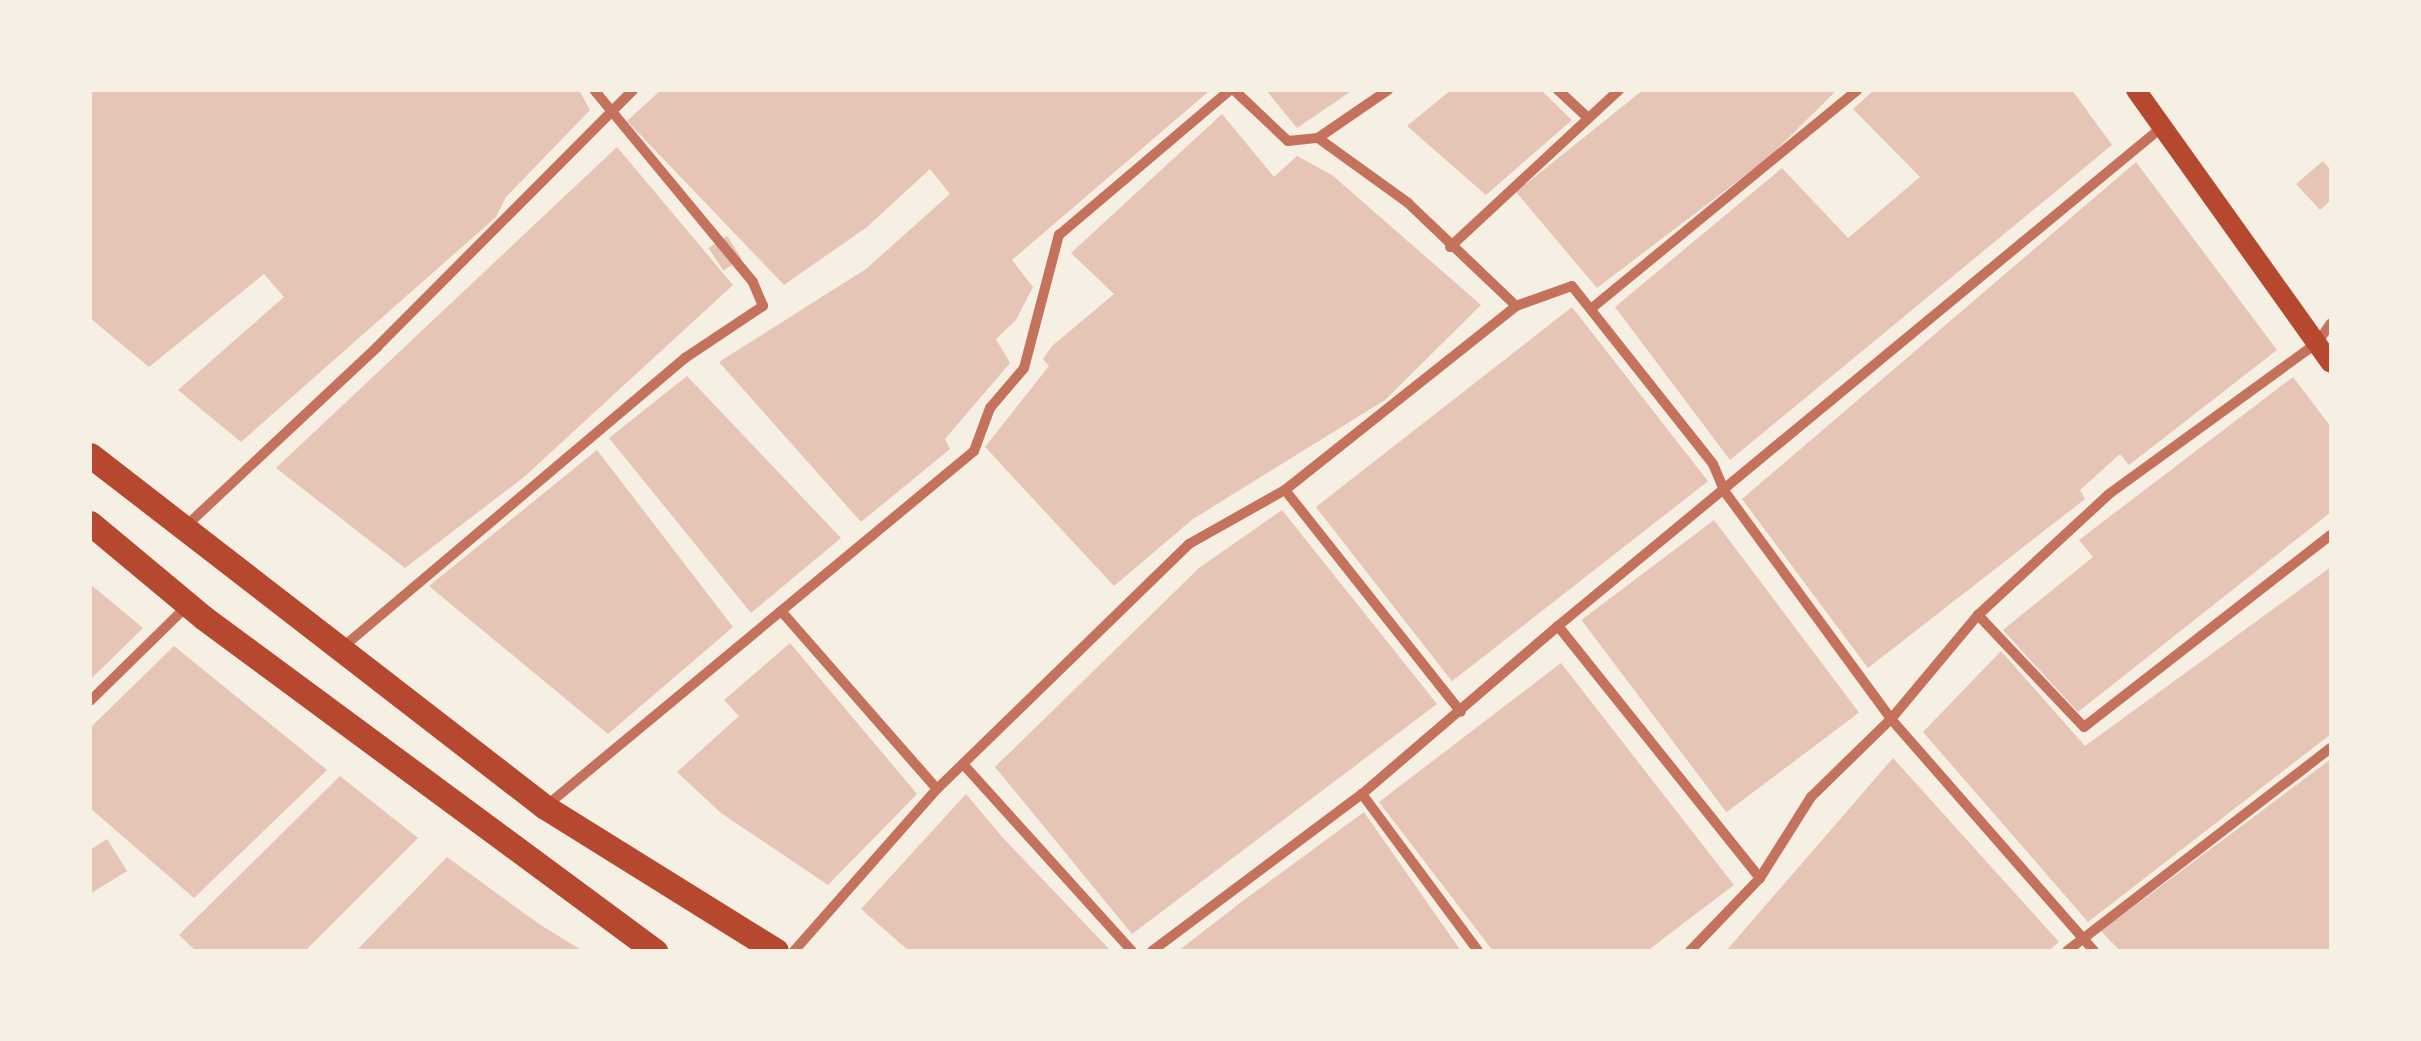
<!DOCTYPE html>
<style>
body{margin:0}
#map{position:relative;width:2421px;height:1041px;overflow:hidden;background:#f6efe4;font-family:"Titillium Web",sans-serif}
div>[style]{position:absolute}
.building>*{inset:0;background:#e6c5b7;transform-origin:0 0}
.minor>*{height:10px;margin:-5px;padding:0 5px;transform-origin:5px;border-radius:5px;background:#c5725c}
.secondary>*{height:20px;margin:-10px;padding:0 10px;transform-origin:10px;border-radius:10px;background:#b5482f}
.primary>*{height:25px;margin:-12.5px;padding:0 12.5px;transform-origin:12.5px;border-radius:12.5px;background:#b5482f}
span{translate:-50% -50%;white-space:nowrap;text-align:center;line-height:1.15;-webkit-text-stroke:10px #f6efe4;paint-order:stroke}
.frame{position:absolute;inset:0;border:92px solid #f6efe4;pointer-events:none}
</style>
<div id="map">
<div class="building">
<div style="clip-path:polygon(90px 90px,579px 90px,590px 110px,506px 197px,496px 217px,241px 442px,178px 390px,284px 297px,264px 274px,149px 367px,90px 318px)"></div>
<div style="clip-path:polygon(661px 90px,1206px 90px,1208px 92px,1012px 260px,1033px 287px,1016px 320px,996px 339px,1010px 363px,945px 439px,950px 449px,861px 522px,719px 362px,866px 269px,950px 194px,930px 169px,867px 227px,784px 285px,627px 121px)"></div>
<div style="clip-path:polygon(1266px 90px,1353px 90px,1297px 128px)"></div>
<div style="clip-path:polygon(1451px 90px,1541px 90px,1572px 120px,1486px 195px,1407px 126px)"></div>
<div style="clip-path:polygon(1643px 90px,1837px 90px,1768px 158px,1597px 288px,1516px 192px)"></div>
<div style="clip-path:polygon(1874px 90px,2072px 90px,2112px 145px,1730px 460px,1615px 307px,1782px 168px,1848px 238px,1920px 177px,1853px 109px)"></div>
<div style="clip-path:polygon(1222px 114px,1274px 177px,1297px 156px,1332px 175px,1481px 305px,1385px 400px,1193px 519px,1114px 586px,985px 447px,1049px 366px,1043px 359px,1052px 346px,1114px 294px,1071px 253px)"></div>
<div style="clip-path:polygon(617px 147px,733px 285px,524px 477px,405px 568px,276px 468px)"></div>
<div style="clip-path:polygon(2323px 161px,2331px 170px,2331px 200px,2320px 210px,2296px 184px)"></div>
<div style="clip-path:polygon(2136px 162px,2277px 350px,2129px 465px,2120px 454px,2080px 490px,2085px 499px,1868px 668px,1742px 499px)"></div>
<div style="left:727px;top:236px;width:27px;height:22px;rotate:57deg"></div>
<div style="left:1572px;top:307px;width:221px;height:325px;rotate:52deg"></div>
<div style="clip-path:polygon(687px 376px,841px 538px,751px 613px,609px 438px)"></div>
<div style="clip-path:polygon(2293px 377px,2331px 427px,2331px 512px,2078px 712px,2003px 630px,2093px 557px,2079px 540px)"></div>
<div style="clip-path:polygon(597px 450px,733px 627px,608px 734px,429px 586px)"></div>
<div style="clip-path:polygon(1282px 510px,1437px 704px,1132px 934px,995px 767px,1199px 568px)"></div>
<div style="left:1714px;top:520px;width:241px;height:166px;rotate:53deg"></div>
<div style="clip-path:polygon(2331px 567px,2331px 734px,2088px 922px,1923px 732px,2001px 651px,2085px 746px)"></div>
<div style="clip-path:polygon(90px 584px,143px 628px,90px 680px)"></div>
<div style="clip-path:polygon(790px 643px,917px 794px,828px 885px,721px 813px,677px 772px,739px 716px,724px 700px)"></div>
<div style="clip-path:polygon(174px 646px,327px 770px,194px 898px,90px 808px,90px 728px)"></div>
<div style="clip-path:polygon(1561px 663px,1734px 885px,1647px 951px,1493px 951px,1379px 802px)"></div>
<div style="clip-path:polygon(1893px 758px,2059px 942px,2048px 951px,1726px 951px)"></div>
<div style="clip-path:polygon(2331px 759px,2331px 951px,2120px 951px,2101px 931px)"></div>
<div style="clip-path:polygon(340px 776px,418px 838px,305px 951px,196px 951px,179px 935px)"></div>
<div style="clip-path:polygon(966px 794px,1003px 838px,1111px 951px,909px 951px,861px 909px)"></div>
<div style="clip-path:polygon(1364px 812px,1461px 951px,1178px 951px,1244px 900px)"></div>
<div style="clip-path:polygon(107px 839px,127px 871px,90px 894px,90px 850px)"></div>
<div style="clip-path:polygon(447px 857px,539px 924px,583px 951px,356px 951px)"></div>
</div>
<div class="minor">
<div style="left:1234px;top:90px;width:74px;rotate:43.4deg"></div>
<div style="left:1288px;top:141px;width:30px;rotate:-6deg"></div>
<div style="left:1318px;top:138px;width:111px;rotate:35.8deg"></div>
<div style="left:1408px;top:203px;width:149px;rotate:43.6deg"></div>
<div style="left:1558px;top:90px;width:40px;rotate:43deg"></div>
<div style="left:1318px;top:138px;width:85px;rotate:-34.4deg"></div>
<div style="left:1450px;top:247px;width:231px;rotate:-42.9deg"></div>
<div style="left:1592px;top:308px;width:343px;rotate:-39.4deg"></div>
<div style="left:1285px;top:490px;width:283px;rotate:51.6deg"></div>
<div style="left:186px;top:526px;width:262px;rotate:-43.1deg"></div>
<div style="left:377px;top:347px;width:363px;rotate:-45.1deg"></div>
<div style="left:782px;top:612px;width:235px;rotate:48.8deg"></div>
<div style="left:1978px;top:615px;width:154px;rotate:46.6deg"></div>
<div style="left:2084px;top:727px;width:313px;rotate:-37.9deg"></div>
<div style="left:1558px;top:626px;width:783px;rotate:-39.56deg"></div>
<div style="left:343px;top:647px;width:448px;rotate:-40.2deg"></div>
<div style="left:685px;top:358px;width:94px;rotate:-33.7deg"></div>
<div style="left:763px;top:306px;width:26px;rotate:-113deg"></div>
<div style="left:753px;top:282px;width:249px;rotate:-129.6deg"></div>
<div style="left:90px;top:701px;width:134px;rotate:-44.4deg"></div>
<div style="left:963px;top:764px;width:252px;rotate:47.9deg"></div>
<div style="left:1362px;top:794px;width:195px;rotate:53.5deg"></div>
<div style="left:546px;top:806px;width:556px;rotate:-39.67deg"></div>
<div style="left:974px;top:451px;width:46px;rotate:-69.6deg"></div>
<div style="left:990px;top:408px;width:52px;rotate:-49.6deg"></div>
<div style="left:1024px;top:368px;width:138px;rotate:-75.3deg"></div>
<div style="left:1059px;top:235px;width:224px;rotate:-40.3deg"></div>
<div style="left:794px;top:951px;width:216px;rotate:-48.6deg"></div>
<div style="left:937px;top:789px;width:351px;rotate:-44.2deg"></div>
<div style="left:1189px;top:544px;width:110px;rotate:-29.4deg"></div>
<div style="left:1285px;top:490px;width:295px;rotate:-38.5deg"></div>
<div style="left:1516px;top:306px;width:59px;rotate:-19.7deg"></div>
<div style="left:1572px;top:286px;width:227px;rotate:51.6deg"></div>
<div style="left:1713px;top:464px;width:30px;rotate:67deg"></div>
<div style="left:1725px;top:492px;width:281px;rotate:53.8deg"></div>
<div style="left:1891px;top:719px;width:308px;rotate:48.8deg"></div>
<div style="left:1152px;top:951px;width:262px;rotate:-36.8deg"></div>
<div style="left:1362px;top:794px;width:258px;rotate:-40.6deg"></div>
<div style="left:1558px;top:626px;width:323px;rotate:51.3deg"></div>
<div style="left:1760px;top:878px;width:96px;rotate:-57.8deg"></div>
<div style="left:1811px;top:797px;width:112px;rotate:-44.3deg"></div>
<div style="left:1891px;top:719px;width:136px;rotate:-50.1deg"></div>
<div style="left:1978px;top:615px;width:178px;rotate:-42.7deg"></div>
<div style="left:2109px;top:494px;width:257px;rotate:-36deg"></div>
<div style="left:2317px;top:343px;width:24px;rotate:-55deg"></div>
<div style="left:1690px;top:951px;width:101px;rotate:-46.2deg"></div>
<div style="left:2067px;top:951px;width:333px;rotate:-37.6deg"></div>
</div>
<div class="secondary">
<div style="left:2136px;top:90px;width:335px;rotate:54.5deg"></div>
</div>
<div class="primary">
<div style="left:90px;top:455px;width:575px;rotate:37.73deg"></div>
<div style="left:545px;top:807px;width:272px;rotate:31.9deg"></div>
<div style="left:90px;top:523px;width:148px;rotate:39.8deg"></div>
<div style="left:204px;top:618px;width:561px;rotate:36.44deg"></div>
</div>
<div class="frame"></div>
</div>
